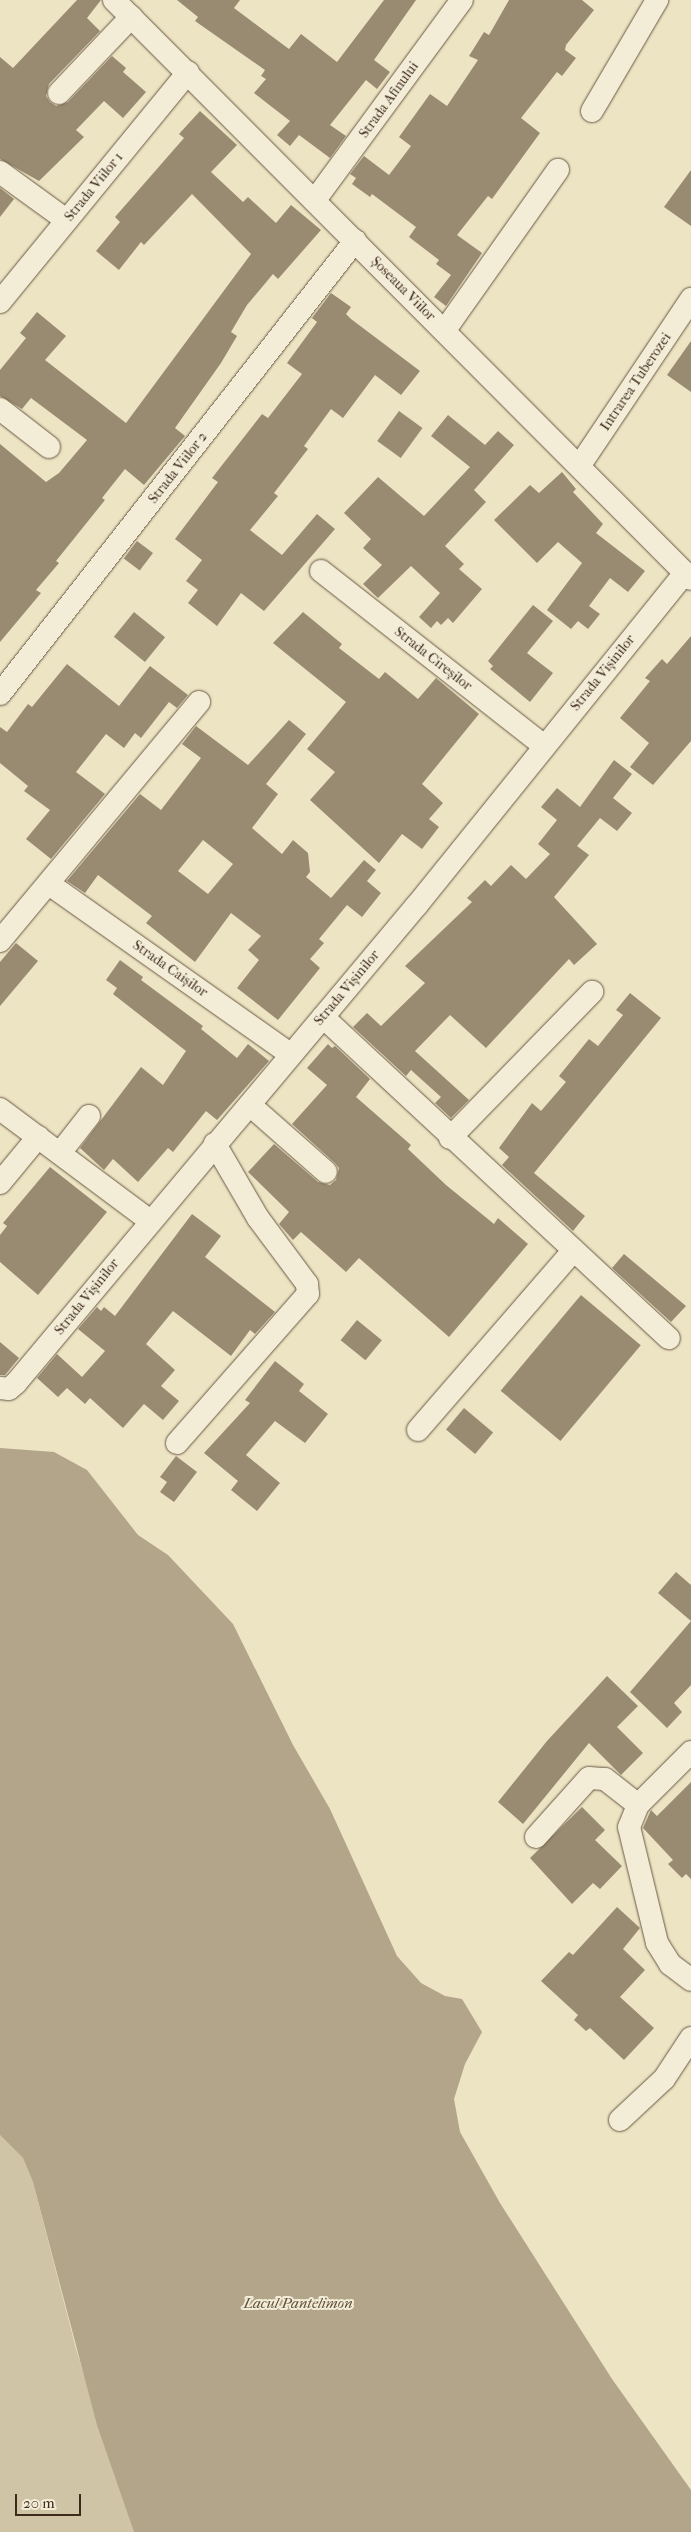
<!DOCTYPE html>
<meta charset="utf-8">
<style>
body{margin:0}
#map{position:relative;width:691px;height:2532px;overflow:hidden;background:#ede4c3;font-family:"IM FELL French Canon",serif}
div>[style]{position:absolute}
.green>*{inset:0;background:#cfc4a6}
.water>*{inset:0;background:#b2a58a}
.building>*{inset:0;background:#998b72;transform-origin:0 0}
.roads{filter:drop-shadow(0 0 1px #6a5844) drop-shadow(0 0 1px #6a5844)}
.minor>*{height:22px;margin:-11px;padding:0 11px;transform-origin:11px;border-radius:11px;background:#f3edd8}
span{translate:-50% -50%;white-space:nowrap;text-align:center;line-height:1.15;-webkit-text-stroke:4px #f3edd8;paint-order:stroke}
.street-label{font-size:14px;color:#3e2a1a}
.water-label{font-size:15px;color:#614f3c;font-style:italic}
.scale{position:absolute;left:15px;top:2494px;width:66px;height:22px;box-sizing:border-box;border:2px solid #3e2a1a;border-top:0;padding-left:6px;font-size:15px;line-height:18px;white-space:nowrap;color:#3e2a1a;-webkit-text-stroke:4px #f3edd8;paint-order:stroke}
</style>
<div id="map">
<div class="green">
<div style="clip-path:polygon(0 2135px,23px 2158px,33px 2182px,76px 2349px,134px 2532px,0 2532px)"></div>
</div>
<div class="water">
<div style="clip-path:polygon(0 1448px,54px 1452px,87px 1470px,138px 1535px,168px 1555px,233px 1624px,293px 1745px,330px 1809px,397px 1956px,421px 1983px,445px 1996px,462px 1999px,482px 2032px,465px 2064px,454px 2099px,460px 2132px,500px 2203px,612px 2379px,691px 2490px,691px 2532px,134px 2532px,97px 2425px,33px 2182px,23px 2158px,0 2135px)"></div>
</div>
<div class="building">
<div style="clip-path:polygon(77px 0,101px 0,87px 18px,100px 31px,49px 84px,46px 96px,50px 102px,56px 106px,68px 102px,112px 56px,126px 68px,123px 72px,146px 92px,123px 118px,104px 101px,76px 130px,84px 137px,39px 181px,0 159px,0 57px,13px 68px)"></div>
<div style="clip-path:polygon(177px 0,240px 0,234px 8px,289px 49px,301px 34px,337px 62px,384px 0,416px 0,374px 60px,390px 72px,377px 89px,366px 80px,330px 125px,346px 136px,330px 158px,299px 135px,290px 146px,277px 135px,290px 121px,254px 93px,266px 79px,261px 76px,265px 70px,195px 21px,198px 17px)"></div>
<div style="clip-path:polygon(509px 0,582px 0,594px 10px,566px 45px,565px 50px,576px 58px,562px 76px,557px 72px,521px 118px,540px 133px,492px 199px,488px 196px,457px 235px,482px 253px,446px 306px,434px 297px,451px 275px,436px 264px,439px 260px,409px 237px,416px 227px,372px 194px,370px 197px,352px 184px,356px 178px,350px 174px,364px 156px,389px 175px,411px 146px,399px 137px,430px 94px,447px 106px,478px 60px,469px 56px,484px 32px,489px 35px)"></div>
<div style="clip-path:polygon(200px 111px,237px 145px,211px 172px,243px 202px,248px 197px,276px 223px,291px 205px,321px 230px,278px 279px,273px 274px,247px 305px,231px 332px,237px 336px,221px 363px,175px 428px,185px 436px,144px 485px,125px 469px,102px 498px,105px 500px,56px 561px,59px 563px,36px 590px,41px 593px,0 642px,0 444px,46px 482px,59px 473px,87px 440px,31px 398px,22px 409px,0 396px,0 370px,26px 338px,20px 333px,37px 312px,66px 336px,45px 360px,126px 423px,251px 254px,192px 194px,144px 245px,141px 242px,119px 270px,96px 251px,120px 222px,115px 217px,184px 138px,179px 134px)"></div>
<div style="clip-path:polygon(691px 170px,691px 226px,664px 207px)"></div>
<div style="clip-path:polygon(0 188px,14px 199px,0 217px)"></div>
<div style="clip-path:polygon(331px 293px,351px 307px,346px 314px,351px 319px,420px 371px,401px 395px,375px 375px,343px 418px,331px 409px,304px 446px,308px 449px,274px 493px,278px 496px,250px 530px,282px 555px,317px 514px,335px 529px,264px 611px,241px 593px,217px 626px,188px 603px,198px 590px,186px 581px,202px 560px,175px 539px,218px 482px,212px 478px,262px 414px,268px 418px,302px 374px,287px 363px,317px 322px,312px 318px)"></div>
<div style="clip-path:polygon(691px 341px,691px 392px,667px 375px)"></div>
<div style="left:399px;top:411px;width:29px;height:37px;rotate:36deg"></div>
<div style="clip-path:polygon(448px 415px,485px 445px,498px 431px,514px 445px,474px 490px,486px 502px,445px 546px,464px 564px,459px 569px,482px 589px,453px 623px,448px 618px,441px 625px,437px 621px,431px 628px,419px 617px,440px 593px,411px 566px,378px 598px,363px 584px,382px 565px,363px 548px,371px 539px,344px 513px,378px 477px,424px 516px,470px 467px,431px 436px)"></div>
<div style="clip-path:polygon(562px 472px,576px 489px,573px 492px,603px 524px,596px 533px,645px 571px,628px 592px,610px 578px,589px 606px,600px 614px,588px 629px,578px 621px,571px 629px,547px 610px,582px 563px,558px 542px,537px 563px,494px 520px,530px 485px,539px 493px)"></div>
<div style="left:137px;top:541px;width:20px;height:22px;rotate:37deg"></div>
<div style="clip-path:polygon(533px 605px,553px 621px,527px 653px,553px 673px,530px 702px,490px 669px,493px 666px,488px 661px)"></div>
<div style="left:134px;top:612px;width:40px;height:32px;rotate:39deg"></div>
<div style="clip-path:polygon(303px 612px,342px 644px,339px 648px,379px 679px,385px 672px,418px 699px,436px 678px,479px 714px,422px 784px,443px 803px,429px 819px,439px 827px,422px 849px,402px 834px,379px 863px,310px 800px,335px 772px,307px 749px,346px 702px,273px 643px)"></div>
<div style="clip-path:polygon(691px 636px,691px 741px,653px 785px,630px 767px,649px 743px,620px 718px,650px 681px,645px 678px,662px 659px,667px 664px)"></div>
<div style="clip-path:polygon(67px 664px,119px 706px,150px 666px,188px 695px,177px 708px,169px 702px,141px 738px,135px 733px,124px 748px,106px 734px,76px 772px,105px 794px,51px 859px,26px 839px,50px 810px,24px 791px,28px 786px,0 763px,0 727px,7px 732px,28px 704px,32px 707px)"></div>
<div style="clip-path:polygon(evenodd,289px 720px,306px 734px,266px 784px,278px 794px,252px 828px,282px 854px,293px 840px,308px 853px,310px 872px,306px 877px,331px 898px,364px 860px,376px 870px,367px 881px,381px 893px,362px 917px,347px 905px,319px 939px,324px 943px,310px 959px,320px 968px,278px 1020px,237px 988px,259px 960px,248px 950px,261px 936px,231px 913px,195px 962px,146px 923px,152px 916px,98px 875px,85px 893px,67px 881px,140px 794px,161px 810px,201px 758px,182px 744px,196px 726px,248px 765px,289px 720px,203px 840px,233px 864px,208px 894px,178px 871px,203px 840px)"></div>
<div style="clip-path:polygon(614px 760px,632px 774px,613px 798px,632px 813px,617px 831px,600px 818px,577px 846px,589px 855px,554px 897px,597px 944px,574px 965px,569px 959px,486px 1048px,450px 1015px,415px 1051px,469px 1100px,451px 1118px,435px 1103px,441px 1097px,411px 1070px,406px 1076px,353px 1027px,367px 1013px,381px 1026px,425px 983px,405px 966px,472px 902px,467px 898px,485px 880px,491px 886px,511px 865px,526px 879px,550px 854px,538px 844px,557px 820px,541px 807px,557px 788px,580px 807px)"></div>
<div style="clip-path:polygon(16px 943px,38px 961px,0 1006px,0 962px)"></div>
<div style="clip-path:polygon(120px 960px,143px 977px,141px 980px,203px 1026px,201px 1029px,237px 1058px,248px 1044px,269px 1061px,217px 1120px,206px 1111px,173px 1152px,168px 1148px,138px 1182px,113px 1159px,104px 1170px,80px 1148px,141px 1067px,163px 1085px,186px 1051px,113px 994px,117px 988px,106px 980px)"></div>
<div style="clip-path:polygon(630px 993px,661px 1018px,534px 1173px,585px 1216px,573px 1231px,502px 1165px,509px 1157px,499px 1148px,532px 1103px,541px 1111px,566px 1082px,559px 1076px,589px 1039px,598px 1046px,623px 1015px,616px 1010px)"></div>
<div style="clip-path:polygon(328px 1044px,332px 1048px,335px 1046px,370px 1079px,356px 1097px,411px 1145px,408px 1149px,446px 1185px,494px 1224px,498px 1218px,528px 1244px,449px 1337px,359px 1258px,346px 1272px,301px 1232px,293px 1240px,279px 1224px,289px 1212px,248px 1172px,274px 1144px,318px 1182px,330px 1185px,336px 1180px,339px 1168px,335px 1163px,292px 1124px,327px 1085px,307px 1068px)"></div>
<div style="clip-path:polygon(50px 1167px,107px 1212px,38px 1295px,0 1262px,0 1235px,7px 1226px,3px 1223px)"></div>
<div style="clip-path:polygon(192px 1214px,221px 1236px,205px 1257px,275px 1312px,255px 1334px,250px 1330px,231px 1356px,173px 1311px,146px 1344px,175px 1370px,161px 1386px,179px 1401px,163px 1420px,144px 1404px,123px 1428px,90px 1398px,85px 1404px,67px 1388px,58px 1397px,37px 1378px,57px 1354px,82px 1377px,105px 1351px,78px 1329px,97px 1307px,101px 1311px,104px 1307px,115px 1316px)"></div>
<div style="clip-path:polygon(624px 1254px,686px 1306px,671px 1322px,612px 1268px)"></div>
<div style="left:581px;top:1295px;width:78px;height:125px;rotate:40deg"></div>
<div style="left:357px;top:1320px;width:32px;height:26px;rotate:39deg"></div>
<div style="clip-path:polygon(0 1342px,19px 1358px,5px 1375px,0 1375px)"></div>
<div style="clip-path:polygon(275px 1361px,304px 1384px,299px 1391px,328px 1414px,305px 1443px,275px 1421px,246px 1455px,280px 1483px,257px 1511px,231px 1490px,238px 1481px,204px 1453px,250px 1403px,245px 1400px)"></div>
<div style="left:464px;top:1408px;width:38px;height:28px;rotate:40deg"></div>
<div style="clip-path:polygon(176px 1456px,197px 1472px,174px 1502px,160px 1492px,167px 1482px,160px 1477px)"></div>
<div style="clip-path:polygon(676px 1572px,691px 1585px,691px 1685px,674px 1703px,682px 1712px,667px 1728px,630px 1692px,691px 1621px,658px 1593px)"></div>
<div style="clip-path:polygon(607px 1676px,638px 1706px,617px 1727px,643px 1753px,621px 1775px,589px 1743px,523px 1824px,498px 1802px,547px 1741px)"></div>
<div style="clip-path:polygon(691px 1782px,691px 1879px,686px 1874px,682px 1878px,668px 1864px,673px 1860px,643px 1828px,651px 1810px,657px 1816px)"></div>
<div style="clip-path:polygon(582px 1807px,605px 1830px,595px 1840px,622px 1866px,600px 1889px,593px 1883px,572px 1904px,530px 1858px)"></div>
<div style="clip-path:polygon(617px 1907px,640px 1928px,623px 1949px,645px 1970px,620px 1997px,654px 2028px,624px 2060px,590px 2028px,586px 2031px,574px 2020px,578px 2015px,541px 1981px,569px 1952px,573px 1955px)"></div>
</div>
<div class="roads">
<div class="minor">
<div style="left:114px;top:0;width:817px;rotate:45.1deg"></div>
<div style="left:59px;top:93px;width:105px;rotate:-46.5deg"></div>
<div style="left:592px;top:111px;width:129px;rotate:-59.6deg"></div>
<div style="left:0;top:172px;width:82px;rotate:36deg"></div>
<div style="left:315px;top:200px;width:248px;rotate:-53.7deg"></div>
<div style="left:0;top:302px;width:297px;rotate:-50.7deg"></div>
<div style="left:445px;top:330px;width:196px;rotate:-54.8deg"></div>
<div style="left:0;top:409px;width:62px;rotate:37.8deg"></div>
<div style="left:580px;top:465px;width:200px;rotate:-56.2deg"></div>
<div style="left:321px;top:571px;width:283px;rotate:38.1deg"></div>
<div style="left:0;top:694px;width:576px;rotate:-51.92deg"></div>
<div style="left:49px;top:884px;width:295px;rotate:35.2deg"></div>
<div style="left:0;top:941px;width:311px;rotate:-50.2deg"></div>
<div style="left:323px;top:1017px;width:472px;rotate:42.9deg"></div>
<div style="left:250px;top:1105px;width:101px;rotate:41.4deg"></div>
<div style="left:0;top:1109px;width:187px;rotate:36.7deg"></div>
<div style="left:450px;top:1138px;width:204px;rotate:-45.8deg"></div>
<div style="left:60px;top:1153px;width:47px;rotate:-51.9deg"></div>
<div style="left:0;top:1183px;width:60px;rotate:-50.4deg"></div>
<div style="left:0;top:1388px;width:9px;rotate:6deg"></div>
<div style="left:9px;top:1389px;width:9px;rotate:-41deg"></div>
<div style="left:16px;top:1383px;width:624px;rotate:-50.01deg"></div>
<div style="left:417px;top:905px;width:427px;rotate:-51.1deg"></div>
<div style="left:418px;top:1430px;width:237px;rotate:-49.1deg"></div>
<div style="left:177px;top:1443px;width:198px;rotate:-48.7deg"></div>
<div style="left:308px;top:1294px;width:10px;rotate:-96deg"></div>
<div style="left:307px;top:1284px;width:82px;rotate:-126.6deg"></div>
<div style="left:258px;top:1218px;width:86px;rotate:-120.2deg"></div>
<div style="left:691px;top:1752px;width:75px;rotate:135deg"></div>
<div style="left:638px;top:1805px;width:24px;rotate:112deg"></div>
<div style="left:629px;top:1827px;width:119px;rotate:76.4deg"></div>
<div style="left:657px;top:1943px;width:25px;rotate:58deg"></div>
<div style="left:670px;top:1964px;width:26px;rotate:37deg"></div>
<div style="left:536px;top:1837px;width:79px;rotate:-48.1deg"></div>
<div style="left:589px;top:1778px;width:16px;rotate:4deg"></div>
<div style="left:605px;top:1779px;width:42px;rotate:38.2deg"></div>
<div style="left:620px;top:2120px;width:60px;rotate:-43deg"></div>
<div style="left:664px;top:2079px;width:49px;rotate:-56.6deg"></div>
</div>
</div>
<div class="street-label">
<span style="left:389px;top:100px;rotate:-54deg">Strada Afinului</span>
<span style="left:94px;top:187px;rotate:-51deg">Strada Viilor 1</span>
<span style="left:403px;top:289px;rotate:45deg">Șoseaua Viilor</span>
<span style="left:636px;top:382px;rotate:-56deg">Intrarea Tuberozei</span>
<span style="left:178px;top:468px;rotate:-52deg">Strada Viilor 2</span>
<span style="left:433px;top:659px;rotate:38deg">Strada Cireșilor</span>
<span style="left:603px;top:673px;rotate:-51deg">Strada Vișinilor</span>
<span style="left:170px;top:969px;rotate:35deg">Strada Caișilor</span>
<span style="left:347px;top:988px;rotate:-50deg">Strada Vișinilor</span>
<span style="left:87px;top:1297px;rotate:-51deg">Strada Vișinilor</span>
</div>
<div class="water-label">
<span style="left:298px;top:2304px">Lacul Pantelimon</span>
</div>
<div class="scale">20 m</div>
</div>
